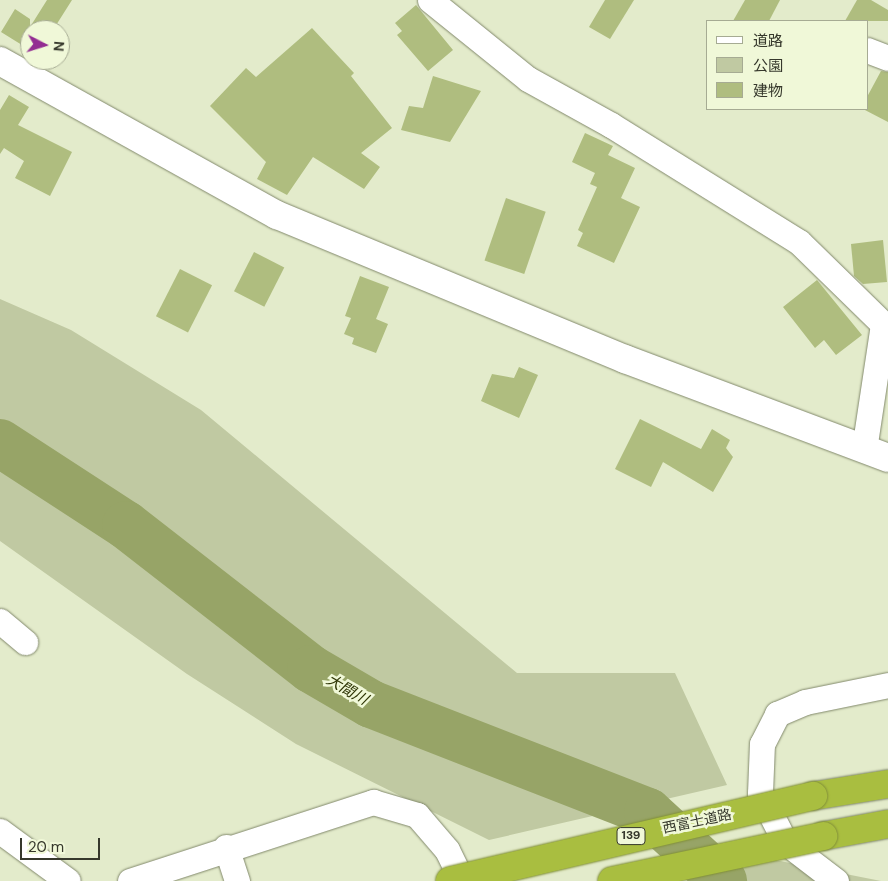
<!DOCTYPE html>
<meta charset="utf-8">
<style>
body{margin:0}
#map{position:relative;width:888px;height:881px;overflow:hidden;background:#e3ebcb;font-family:"DM Sans","Noto Sans JP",sans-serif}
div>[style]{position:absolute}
.green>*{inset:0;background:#c0c9a2}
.river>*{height:48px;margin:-24px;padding:0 24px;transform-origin:24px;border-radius:24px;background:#97a467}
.building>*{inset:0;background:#afbd7f;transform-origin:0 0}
.roads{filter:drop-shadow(0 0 1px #82896c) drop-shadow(0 0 1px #82896c)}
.minor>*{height:25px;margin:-12.5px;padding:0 12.5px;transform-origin:12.5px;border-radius:12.5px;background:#fff}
.tertiary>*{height:28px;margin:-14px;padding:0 14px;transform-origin:14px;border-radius:14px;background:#fff}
.motorway>*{height:28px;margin:-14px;padding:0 14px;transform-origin:14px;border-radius:14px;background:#a9be40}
.bridges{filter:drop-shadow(0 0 1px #818f39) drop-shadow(0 0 1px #818f39)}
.motorway-bridge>*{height:28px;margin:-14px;padding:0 14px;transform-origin:14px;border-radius:14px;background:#a9be40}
span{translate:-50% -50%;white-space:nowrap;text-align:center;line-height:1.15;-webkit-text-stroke:5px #f0f8d8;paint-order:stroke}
.shield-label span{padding:1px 4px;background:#f0f8d8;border:1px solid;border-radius:4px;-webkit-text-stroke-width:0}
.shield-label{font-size:12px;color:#36382c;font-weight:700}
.street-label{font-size:14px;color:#36382c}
.water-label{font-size:15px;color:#2e3505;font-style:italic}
.legend{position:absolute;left:706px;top:20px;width:162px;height:90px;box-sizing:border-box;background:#f0f8d8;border:1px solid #a6ab93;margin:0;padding:6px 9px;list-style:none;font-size:15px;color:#36382c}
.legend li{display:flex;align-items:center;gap:10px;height:25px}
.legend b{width:25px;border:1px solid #a6ab93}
.north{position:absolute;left:20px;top:20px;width:50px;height:50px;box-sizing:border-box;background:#f0f8d8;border:1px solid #a6ab93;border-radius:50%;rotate:95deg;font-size:14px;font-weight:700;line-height:20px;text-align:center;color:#36382c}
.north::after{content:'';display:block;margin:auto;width:18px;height:22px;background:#932d92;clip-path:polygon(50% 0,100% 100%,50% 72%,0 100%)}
.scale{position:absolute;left:20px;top:838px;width:80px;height:22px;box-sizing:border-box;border:2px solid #36382c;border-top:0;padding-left:6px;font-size:15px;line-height:18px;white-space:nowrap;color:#36382c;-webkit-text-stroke:4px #f0f8d8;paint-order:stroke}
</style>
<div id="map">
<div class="green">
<div style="clip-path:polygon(0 299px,71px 330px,201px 410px,517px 673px,675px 673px,727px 785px,489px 840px,296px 744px,187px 674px,0 541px)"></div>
<div style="clip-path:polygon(770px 859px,881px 881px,702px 881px)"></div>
</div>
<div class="river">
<div style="left:0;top:443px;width:150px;rotate:33.1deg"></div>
<div style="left:126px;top:525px;width:234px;rotate:37.9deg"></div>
<div style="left:311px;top:669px;width:69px;rotate:30.3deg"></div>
<div style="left:371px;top:704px;width:297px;rotate:21.3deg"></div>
<div style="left:648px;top:812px;width:102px;rotate:42.6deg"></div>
</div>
<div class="building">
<div style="clip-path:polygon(47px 0,72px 0,53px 30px,30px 30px,30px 50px,1px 32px,15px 9px,30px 19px,30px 27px)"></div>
<div style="clip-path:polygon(605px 0,634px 0,610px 39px,589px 27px)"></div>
<div style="clip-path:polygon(745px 0,780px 0,769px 21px,733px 21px)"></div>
<div style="clip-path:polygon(857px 0,871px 0,888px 10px,888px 21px,845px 21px)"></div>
<div style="clip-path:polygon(416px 5px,453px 50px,428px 71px,397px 35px,402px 31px,395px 23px)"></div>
<div style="clip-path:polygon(312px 28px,354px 73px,351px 76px,392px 128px,361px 153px,380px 167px,364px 189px,313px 157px,287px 195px,257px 179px,266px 162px,210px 106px,246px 68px,256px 77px)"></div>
<div style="clip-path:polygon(881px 71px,888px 72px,888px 122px,863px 109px,867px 109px,867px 97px)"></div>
<div style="clip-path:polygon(433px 76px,481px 91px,450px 142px,401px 130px,409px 106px,423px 108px)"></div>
<div style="clip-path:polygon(9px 95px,29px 107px,18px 125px,72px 152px,50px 196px,15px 178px,24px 161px,4px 148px,0 154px,0 110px)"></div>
<div style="clip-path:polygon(585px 133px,613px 146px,608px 155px,635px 168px,621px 198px,640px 207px,614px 263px,577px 246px,583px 233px,578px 230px,597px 187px,590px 184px,595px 173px,572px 162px)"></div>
<div style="left:506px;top:198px;width:42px;height:66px;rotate:19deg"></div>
<div style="clip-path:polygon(883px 240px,887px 282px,863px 284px,854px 276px,851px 244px)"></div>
<div style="left:254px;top:252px;width:34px;height:44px;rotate:27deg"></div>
<div style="left:180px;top:269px;width:36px;height:53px;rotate:27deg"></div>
<div style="clip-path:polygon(360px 276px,389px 287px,376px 319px,388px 324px,376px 353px,352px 344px,354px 338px,344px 334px,351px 318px,345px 316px)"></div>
<div style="clip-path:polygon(817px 280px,862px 335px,836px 355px,824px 340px,815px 348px,783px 307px)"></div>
<div style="clip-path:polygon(519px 367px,538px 375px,519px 418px,481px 401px,492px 374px,514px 378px)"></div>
<div style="clip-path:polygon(640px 419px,701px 449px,712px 429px,730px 440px,726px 448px,733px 457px,713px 492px,663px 462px,651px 487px,615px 469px)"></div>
</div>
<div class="roads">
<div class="minor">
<div style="left:430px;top:0;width:126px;rotate:38.9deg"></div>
<div style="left:528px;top:79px;width:95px;rotate:29deg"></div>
<div style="left:611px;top:125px;width:221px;rotate:31.9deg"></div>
<div style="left:799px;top:242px;width:117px;rotate:44.3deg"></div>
<div style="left:883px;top:324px;width:127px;rotate:98.6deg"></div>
<div style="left:867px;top:50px;width:22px;rotate:21deg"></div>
<div style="left:0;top:621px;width:33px;rotate:40deg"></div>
<div style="left:0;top:831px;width:84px;rotate:36.3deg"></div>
<div style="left:226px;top:847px;width:36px;rotate:72deg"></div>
<div style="left:130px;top:881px;width:256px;rotate:-18deg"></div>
<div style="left:373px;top:802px;width:46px;rotate:16.5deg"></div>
<div style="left:417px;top:815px;width:46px;rotate:49.4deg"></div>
<div style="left:447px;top:850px;width:34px;rotate:64deg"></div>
<div style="left:836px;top:881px;width:64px;rotate:-142.6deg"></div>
<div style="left:785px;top:842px;width:55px;rotate:-117deg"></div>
<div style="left:760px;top:793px;width:49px;rotate:-87.7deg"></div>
<div style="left:762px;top:744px;width:34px;rotate:-63deg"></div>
<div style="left:777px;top:714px;width:30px;rotate:-23deg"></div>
<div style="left:805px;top:702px;width:85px;rotate:-11.6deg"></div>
</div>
<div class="tertiary">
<div style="left:0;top:61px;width:317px;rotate:29.1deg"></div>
<div style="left:277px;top:215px;width:377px;rotate:22.5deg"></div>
<div style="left:625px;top:359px;width:281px;rotate:20.6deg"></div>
</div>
<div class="motorway">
<div style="left:813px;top:796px;width:76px;rotate:-9.1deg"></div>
<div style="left:823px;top:836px;width:66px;rotate:-10.5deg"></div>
</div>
</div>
<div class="bridges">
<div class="motorway-bridge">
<div style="left:450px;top:881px;width:373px;rotate:-13.2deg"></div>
<div style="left:612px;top:881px;width:216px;rotate:-12deg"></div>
</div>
</div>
<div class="shield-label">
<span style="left:631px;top:836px">139</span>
</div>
<div class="street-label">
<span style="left:697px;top:821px;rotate:-12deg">西富士道路</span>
</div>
<div class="water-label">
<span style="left:347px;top:690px;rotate:30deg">大間川</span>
</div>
<ul class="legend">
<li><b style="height:6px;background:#fff"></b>道路</li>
<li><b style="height:14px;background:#c0c9a2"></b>公園</li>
<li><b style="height:14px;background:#afbd7f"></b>建物</li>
</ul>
<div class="north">N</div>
<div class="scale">20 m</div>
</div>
